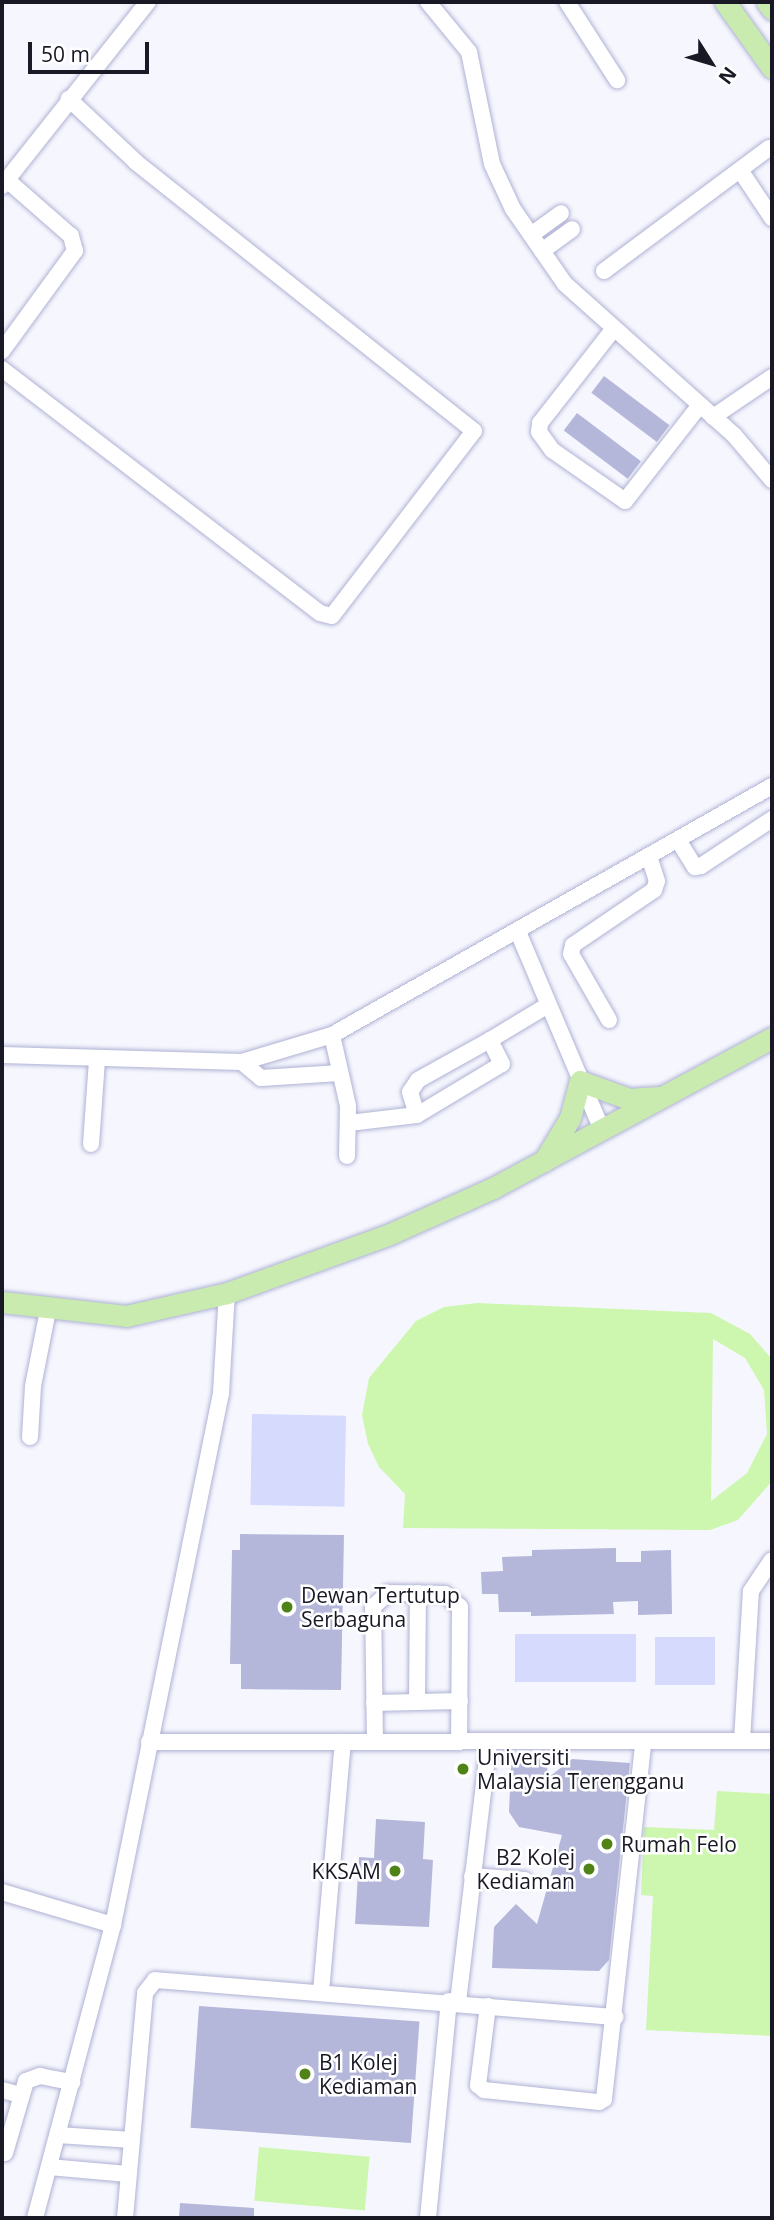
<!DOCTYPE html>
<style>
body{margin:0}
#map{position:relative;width:774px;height:2220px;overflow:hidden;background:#f6f7fe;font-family:"Open Sans",sans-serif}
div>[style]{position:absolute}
.green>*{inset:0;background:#cdf6af;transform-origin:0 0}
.water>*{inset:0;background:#d6dafc;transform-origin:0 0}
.building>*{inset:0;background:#b4b7d9;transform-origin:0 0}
.roads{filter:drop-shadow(0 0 2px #afb2d4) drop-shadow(0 0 2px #afb2d4)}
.minor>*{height:16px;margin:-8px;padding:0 8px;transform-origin:8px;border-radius:8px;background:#fff}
.major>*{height:21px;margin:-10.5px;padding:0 10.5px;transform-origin:10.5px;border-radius:10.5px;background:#caebb0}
.dots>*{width:19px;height:19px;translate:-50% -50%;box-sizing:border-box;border:4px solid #fff;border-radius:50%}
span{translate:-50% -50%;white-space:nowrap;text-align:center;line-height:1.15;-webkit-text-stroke:5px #fff;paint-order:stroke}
.poi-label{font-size:21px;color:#181925}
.left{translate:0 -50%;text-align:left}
.right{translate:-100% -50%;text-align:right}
.frame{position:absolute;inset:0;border:4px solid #181925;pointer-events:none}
.north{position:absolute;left:676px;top:28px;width:70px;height:70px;-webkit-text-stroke:5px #fff;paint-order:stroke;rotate:127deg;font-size:19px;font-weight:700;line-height:28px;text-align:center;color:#181925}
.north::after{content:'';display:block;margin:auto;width:24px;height:32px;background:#181925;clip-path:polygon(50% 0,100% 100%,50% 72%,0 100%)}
.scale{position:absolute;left:28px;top:42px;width:121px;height:32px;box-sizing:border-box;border:4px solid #181925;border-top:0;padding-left:9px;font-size:21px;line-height:24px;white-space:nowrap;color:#181925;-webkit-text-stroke:5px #fff;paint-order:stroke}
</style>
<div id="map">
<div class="green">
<div style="clip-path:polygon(evenodd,477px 1303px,711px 1313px,750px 1334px,772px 1359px,772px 1481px,738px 1520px,710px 1530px,403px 1528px,405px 1494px,379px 1467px,368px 1444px,362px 1415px,369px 1378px,416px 1321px,444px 1307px,477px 1303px,713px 1339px,745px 1358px,764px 1390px,767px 1434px,747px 1473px,711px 1501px,713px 1339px)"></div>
<div style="clip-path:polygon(717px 1791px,772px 1794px,772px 2036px,646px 2030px,653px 1896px,641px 1895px,644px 1827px,714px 1830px)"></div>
<div style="left:259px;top:2147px;width:111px;height:54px;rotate:5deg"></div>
</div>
<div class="water">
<div style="left:252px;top:1414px;width:94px;height:91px;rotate:1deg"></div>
<div style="left:515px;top:1634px;width:121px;height:48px"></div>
<div style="left:655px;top:1637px;width:60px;height:48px"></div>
</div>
<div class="building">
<div style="left:604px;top:376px;width:82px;height:21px;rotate:37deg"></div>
<div style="left:577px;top:413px;width:80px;height:22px;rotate:37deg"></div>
<div style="clip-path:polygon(240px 1534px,344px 1535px,341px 1690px,241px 1689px,241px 1664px,230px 1664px,232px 1550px,240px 1550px)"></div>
<div style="clip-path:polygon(616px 1548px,616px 1562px,641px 1562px,641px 1551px,671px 1550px,672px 1614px,638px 1615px,638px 1601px,613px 1602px,614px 1614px,531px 1616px,531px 1612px,499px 1612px,498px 1594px,482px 1594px,481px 1572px,503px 1571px,502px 1557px,532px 1556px,532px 1550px)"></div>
<div style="clip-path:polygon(545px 1758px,549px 1777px,572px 1759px,630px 1763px,609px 1960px,599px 1971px,492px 1968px,494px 1927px,516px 1904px,537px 1924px,562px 1835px,519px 1827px,509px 1812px,511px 1765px)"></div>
<div style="clip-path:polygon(376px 1819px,425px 1822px,423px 1859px,433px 1860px,429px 1927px,355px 1924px,359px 1857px,374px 1858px)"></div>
<div style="left:199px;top:2006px;width:221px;height:122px;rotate:4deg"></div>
<div style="clip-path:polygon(180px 2203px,254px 2208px,254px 2218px,179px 2218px)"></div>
</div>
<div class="roads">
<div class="minor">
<div style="left:428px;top:2px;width:65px;rotate:50.6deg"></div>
<div style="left:469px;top:52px;width:114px;rotate:78.4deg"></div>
<div style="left:492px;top:164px;width:50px;rotate:65deg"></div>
<div style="left:513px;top:209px;width:91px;rotate:55.3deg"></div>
<div style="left:565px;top:284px;width:227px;rotate:41.8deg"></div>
<div style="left:734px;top:435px;width:59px;rotate:49.8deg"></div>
<div style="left:567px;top:2px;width:93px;rotate:57.3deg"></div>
<div style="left:740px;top:170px;width:58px;rotate:56.3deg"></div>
<div style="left:2px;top:186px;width:235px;rotate:-51.6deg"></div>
<div style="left:531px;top:235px;width:37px;rotate:-36deg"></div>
<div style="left:542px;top:251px;width:37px;rotate:-36deg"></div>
<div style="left:604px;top:271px;width:206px;rotate:-36.7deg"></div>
<div style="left:612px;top:331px;width:117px;rotate:128deg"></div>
<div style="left:540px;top:423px;width:9px;rotate:96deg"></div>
<div style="left:539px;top:432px;width:22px;rotate:54deg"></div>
<div style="left:552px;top:450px;width:89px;rotate:34.9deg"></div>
<div style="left:625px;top:501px;width:122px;rotate:-52deg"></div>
<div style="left:2px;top:351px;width:124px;rotate:-53.9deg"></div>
<div style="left:75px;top:251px;width:16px;rotate:-105deg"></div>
<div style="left:71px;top:236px;width:85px;rotate:-138.8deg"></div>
<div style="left:2px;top:369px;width:401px;rotate:37.5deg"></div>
<div style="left:320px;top:613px;width:12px;rotate:14deg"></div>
<div style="left:332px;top:616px;width:233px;rotate:-52.5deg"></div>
<div style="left:474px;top:431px;width:433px;rotate:-141.5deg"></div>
<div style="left:135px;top:161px;width:91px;rotate:-136.8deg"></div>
<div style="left:713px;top:417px;width:71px;rotate:-34.1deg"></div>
<div style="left:678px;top:840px;width:32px;rotate:58deg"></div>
<div style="left:695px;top:867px;width:6px;rotate:-9deg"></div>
<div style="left:701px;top:866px;width:85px;rotate:-33.5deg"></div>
<div style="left:518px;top:932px;width:217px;rotate:67deg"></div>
<div style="left:609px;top:1020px;width:76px;rotate:-119.9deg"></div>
<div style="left:571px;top:954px;width:9px;rotate:-77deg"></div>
<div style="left:573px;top:945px;width:98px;rotate:-34.2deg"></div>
<div style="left:654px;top:890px;width:9px;rotate:-72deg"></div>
<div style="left:657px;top:881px;width:25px;rotate:-108deg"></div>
<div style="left:332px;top:1035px;width:73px;rotate:77.3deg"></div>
<div style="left:348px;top:1106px;width:50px;rotate:91.1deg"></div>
<div style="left:2px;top:1055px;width:240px;rotate:1.7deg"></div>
<div style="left:242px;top:1062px;width:94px;rotate:-16.7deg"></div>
<div style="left:332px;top:1035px;width:506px;rotate:-29.51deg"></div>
<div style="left:242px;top:1062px;width:25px;rotate:40deg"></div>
<div style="left:261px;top:1078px;width:79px;rotate:-3.6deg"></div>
<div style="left:417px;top:1115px;width:24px;rotate:-107deg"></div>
<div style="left:410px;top:1092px;width:14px;rotate:-56deg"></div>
<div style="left:418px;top:1080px;width:82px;rotate:-29.1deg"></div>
<div style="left:349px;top:1123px;width:68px;rotate:-6.7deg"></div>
<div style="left:417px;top:1115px;width:99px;rotate:-31deg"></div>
<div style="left:502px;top:1064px;width:27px;rotate:-117deg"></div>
<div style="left:490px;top:1040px;width:68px;rotate:-31.1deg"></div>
<div style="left:91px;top:1144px;width:84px;rotate:-85.9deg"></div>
<div style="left:30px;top:1437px;width:51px;rotate:-86.6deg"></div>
<div style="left:33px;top:1386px;width:77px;rotate:-78.8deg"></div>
<div style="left:417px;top:1702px;width:109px;rotate:-89.5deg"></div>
<div style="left:374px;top:1703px;width:86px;rotate:-1.3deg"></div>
<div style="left:742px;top:1741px;width:150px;rotate:-86.6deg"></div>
<div style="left:751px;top:1591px;width:37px;rotate:-56deg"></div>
<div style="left:149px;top:1742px;width:623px;rotate:-0.09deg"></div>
<div style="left:375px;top:1742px;width:135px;rotate:-90.8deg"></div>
<div style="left:373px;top:1607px;width:21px;rotate:-43deg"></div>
<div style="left:388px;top:1593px;width:57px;rotate:1deg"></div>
<div style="left:445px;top:1594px;width:20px;rotate:41deg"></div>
<div style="left:460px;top:1607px;width:135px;rotate:90.4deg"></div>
<div style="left:472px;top:1876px;width:53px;rotate:4.3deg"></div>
<div style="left:2px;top:1892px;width:116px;rotate:16.6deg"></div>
<div style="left:321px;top:1992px;width:251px;rotate:-85deg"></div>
<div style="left:458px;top:2002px;width:262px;rotate:-83.2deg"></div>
<div style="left:488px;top:2006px;width:80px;rotate:97.2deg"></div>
<div style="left:478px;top:2085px;width:8px;rotate:40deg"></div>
<div style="left:484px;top:2090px;width:116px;rotate:6deg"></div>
<div style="left:599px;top:2102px;width:6px;rotate:-31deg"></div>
<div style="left:604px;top:2099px;width:358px;rotate:-83.7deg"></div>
<div style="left:2px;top:2090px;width:20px;rotate:15deg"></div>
<div style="left:58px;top:2135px;width:74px;rotate:3.9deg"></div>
<div style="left:5px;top:2153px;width:75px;rotate:-73.7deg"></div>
<div style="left:26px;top:2081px;width:15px;rotate:-20deg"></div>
<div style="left:40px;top:2076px;width:33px;rotate:11deg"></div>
<div style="left:49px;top:2167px;width:79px;rotate:5.1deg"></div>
<div style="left:35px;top:2218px;width:303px;rotate:-75.1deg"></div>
<div style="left:113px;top:1925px;width:543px;rotate:-78.52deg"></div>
<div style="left:221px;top:1393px;width:100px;rotate:-86.6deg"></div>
<div style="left:125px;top:2218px;width:226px;rotate:-84.9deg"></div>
<div style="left:145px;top:1993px;width:16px;rotate:-52deg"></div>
<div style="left:155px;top:1980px;width:462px;rotate:4.6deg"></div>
<div style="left:428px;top:2218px;width:218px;rotate:-84.5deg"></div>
</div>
<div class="major">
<div style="left:725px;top:2px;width:81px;rotate:54.5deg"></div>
<div style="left:767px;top:2px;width:9px;rotate:54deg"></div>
<div style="left:544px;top:1161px;width:50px;rotate:-58.8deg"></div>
<div style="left:570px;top:1118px;width:38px;rotate:-75deg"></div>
<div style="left:580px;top:1081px;width:52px;rotate:20.2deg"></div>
<div style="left:629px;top:1099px;width:30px;rotate:-4deg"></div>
<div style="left:2px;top:1302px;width:125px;rotate:6.4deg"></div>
<div style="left:126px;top:1316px;width:104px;rotate:-12.8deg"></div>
<div style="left:227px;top:1293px;width:173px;rotate:-19.9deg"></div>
<div style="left:390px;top:1234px;width:113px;rotate:-24.1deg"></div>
<div style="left:493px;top:1188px;width:317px;rotate:-28.3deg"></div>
</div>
</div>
<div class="dots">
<div style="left:287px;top:1607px;background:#4f8217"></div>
<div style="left:463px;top:1769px;background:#4f8217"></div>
<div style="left:607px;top:1844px;background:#4f8217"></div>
<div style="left:589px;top:1869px;background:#4f8217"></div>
<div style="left:395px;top:1871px;background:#4f8217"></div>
<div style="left:305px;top:2074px;background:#4f8217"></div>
</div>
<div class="poi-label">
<span class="left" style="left:301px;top:1607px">Dewan Tertutup<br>Serbaguna</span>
<span class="left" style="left:477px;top:1769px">Universiti<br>Malaysia Terengganu</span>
<span class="left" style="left:621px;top:1844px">Rumah Felo</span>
<span class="right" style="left:575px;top:1869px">B2 Kolej<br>Kediaman</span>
<span class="right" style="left:381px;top:1871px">KKSAM</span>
<span class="left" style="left:319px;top:2074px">B1 Kolej<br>Kediaman</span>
</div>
<div class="frame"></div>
<div class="north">N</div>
<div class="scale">50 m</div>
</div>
